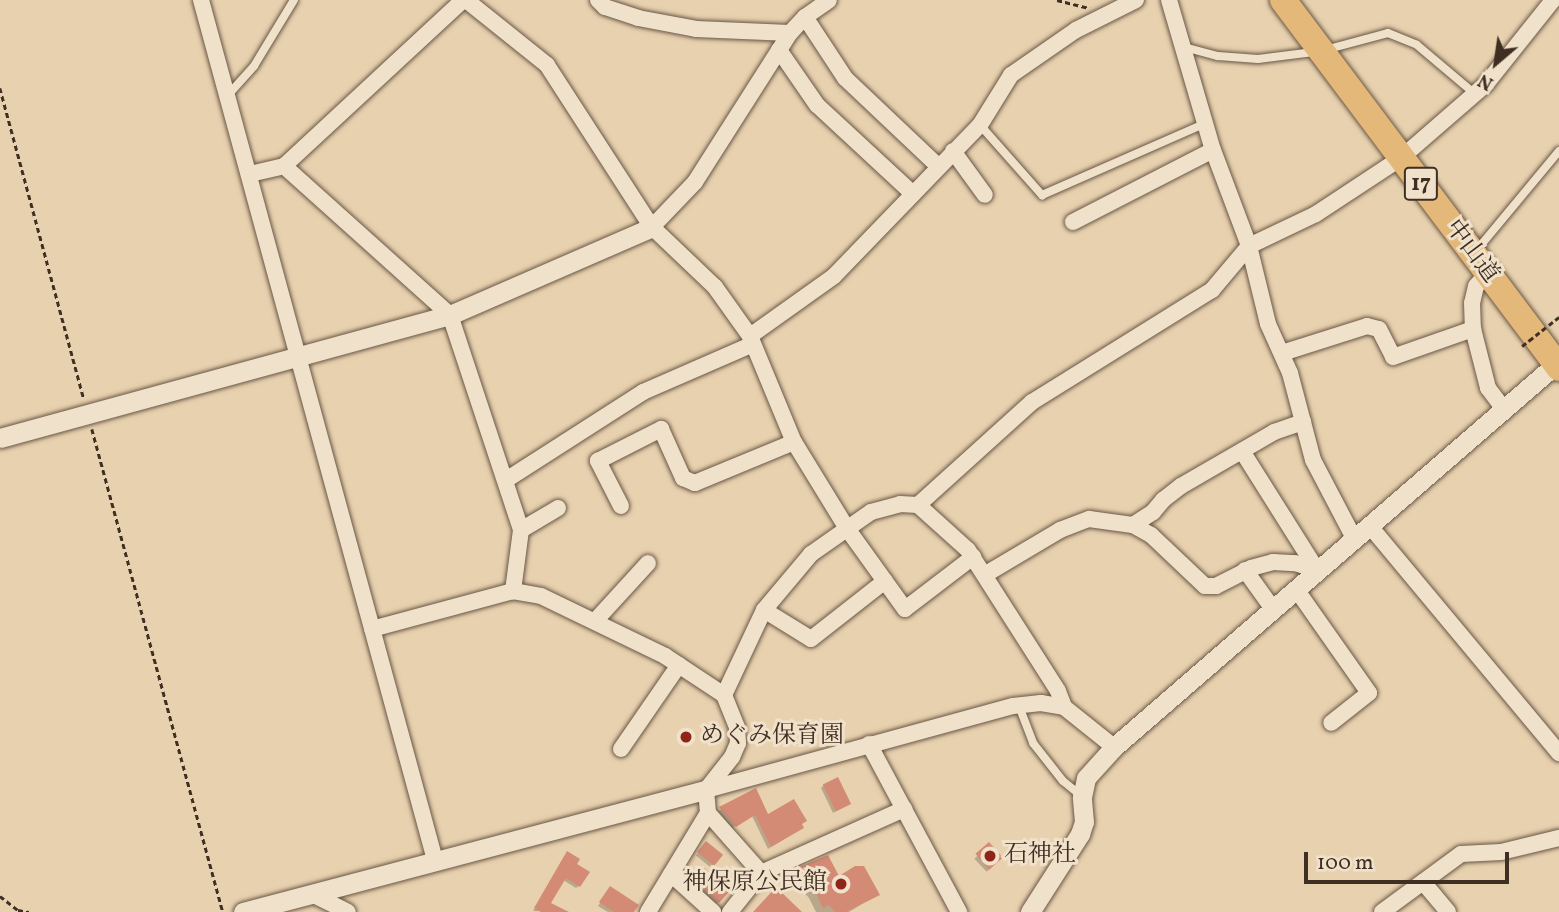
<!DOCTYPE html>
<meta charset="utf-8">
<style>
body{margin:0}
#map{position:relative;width:1559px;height:912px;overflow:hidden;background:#e8d1af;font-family:Vollkorn,"Noto Serif JP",serif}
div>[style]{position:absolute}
.shadow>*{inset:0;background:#0003;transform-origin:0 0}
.building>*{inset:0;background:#d48b75;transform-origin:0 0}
.path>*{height:2.5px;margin-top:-1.25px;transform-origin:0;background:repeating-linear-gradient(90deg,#3f2e22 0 5px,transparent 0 8.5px)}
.roads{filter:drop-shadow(0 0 2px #695745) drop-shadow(0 0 2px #695745)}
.service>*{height:8px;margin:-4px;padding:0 4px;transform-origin:4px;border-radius:4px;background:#f0e1cb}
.minor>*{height:16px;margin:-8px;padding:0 8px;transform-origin:8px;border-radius:8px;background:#f0e1cb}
.tertiary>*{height:19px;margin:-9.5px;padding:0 9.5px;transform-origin:9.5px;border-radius:9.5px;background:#f0e1cb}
.trunk>*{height:26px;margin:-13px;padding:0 13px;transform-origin:13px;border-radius:13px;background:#e4b878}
.path-bridge>*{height:2.5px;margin-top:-1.25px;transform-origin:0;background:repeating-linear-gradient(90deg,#3f2e22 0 5px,transparent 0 8.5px)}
.dots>*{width:19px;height:19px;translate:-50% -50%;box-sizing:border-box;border:4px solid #f0e1cb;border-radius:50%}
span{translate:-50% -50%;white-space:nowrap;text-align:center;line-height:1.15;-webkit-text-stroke:6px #f0e1cb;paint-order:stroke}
.shield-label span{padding:2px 5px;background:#f0e1cb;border:2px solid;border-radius:5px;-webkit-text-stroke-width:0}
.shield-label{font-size:23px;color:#3f2e22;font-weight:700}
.street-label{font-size:24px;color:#3f2e22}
.poi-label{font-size:24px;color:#3f2e22}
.left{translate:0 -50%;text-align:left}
.right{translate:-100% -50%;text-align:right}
.north{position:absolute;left:1461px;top:28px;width:70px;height:70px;-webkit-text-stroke:5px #f0e1cb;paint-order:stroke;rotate:209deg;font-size:19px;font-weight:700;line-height:28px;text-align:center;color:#3f2e22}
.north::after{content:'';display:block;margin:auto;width:24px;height:32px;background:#3f2e22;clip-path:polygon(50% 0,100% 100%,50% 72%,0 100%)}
.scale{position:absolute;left:1304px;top:852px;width:205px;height:32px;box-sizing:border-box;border:4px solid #3f2e22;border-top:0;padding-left:9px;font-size:21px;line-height:24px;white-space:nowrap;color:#3f2e22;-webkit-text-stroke:5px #f0e1cb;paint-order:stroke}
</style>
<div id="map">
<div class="shadow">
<div style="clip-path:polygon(824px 785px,849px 804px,833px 813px,821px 788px)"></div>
<div style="clip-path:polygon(755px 790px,767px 816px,800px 825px,802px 828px,768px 849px,752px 816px,732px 828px,718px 811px)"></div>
<div style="left:706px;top:843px;width:19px;height:16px;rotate:39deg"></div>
<div style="left:989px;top:845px;width:18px;height:20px;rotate:47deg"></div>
<div style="clip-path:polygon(567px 853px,574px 864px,579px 886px,576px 888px,563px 880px,548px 903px,565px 912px,533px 911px)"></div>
<div style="clip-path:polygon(827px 857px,838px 879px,878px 894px,849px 912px,816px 912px,809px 898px,790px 877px)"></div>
<div style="left:703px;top:869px;width:33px;height:18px;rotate:41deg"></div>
<div style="clip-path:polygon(608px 891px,632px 912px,608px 912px,598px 906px)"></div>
</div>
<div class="building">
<div style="left:838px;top:777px;width:30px;height:17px;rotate:64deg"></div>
<div style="clip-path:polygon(756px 788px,768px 814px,794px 799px,807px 821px,802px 824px,804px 828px,771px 847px,755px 815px,736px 827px,719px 807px)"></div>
<div style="left:706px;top:841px;width:22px;height:14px;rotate:39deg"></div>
<div style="left:989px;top:842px;width:21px;height:18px;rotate:49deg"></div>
<div style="clip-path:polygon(567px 851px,580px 859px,577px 864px,590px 872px,580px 887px,566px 878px,551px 903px,569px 912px,541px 912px,534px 908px)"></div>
<div style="clip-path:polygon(828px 855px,839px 876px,855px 866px,864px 866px,880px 895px,846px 912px,835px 912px,829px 905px,823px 908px,815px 891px,795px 869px)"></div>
<div style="left:703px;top:867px;width:36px;height:16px;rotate:42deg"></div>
<div style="clip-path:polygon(610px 886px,639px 905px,634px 912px,614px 912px,599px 902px)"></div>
<div style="clip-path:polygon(776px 887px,802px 912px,753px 912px)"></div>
</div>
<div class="path">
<div style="left:1057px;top:0;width:34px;rotate:14deg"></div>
<div style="left:0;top:88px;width:322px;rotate:74.9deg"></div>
<div style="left:92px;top:429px;width:500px;rotate:74.83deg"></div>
<div style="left:0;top:896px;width:23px;rotate:38deg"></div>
<div style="left:18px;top:910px;width:11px;rotate:10deg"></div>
</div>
<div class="roads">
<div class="service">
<div style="left:1184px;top:47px;width:35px;rotate:15deg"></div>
<div style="left:1218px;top:56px;width:40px;rotate:4.3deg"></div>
<div style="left:1258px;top:59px;width:64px;rotate:-7.2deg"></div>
<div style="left:1321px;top:51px;width:69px;rotate:-15deg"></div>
<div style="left:1388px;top:33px;width:31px;rotate:22deg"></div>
<div style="left:1417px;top:45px;width:76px;rotate:40.2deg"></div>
<div style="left:228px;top:95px;width:39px;rotate:-48deg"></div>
<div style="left:254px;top:66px;width:77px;rotate:-58.8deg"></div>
<div style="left:980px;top:125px;width:94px;rotate:48.5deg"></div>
<div style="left:1042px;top:195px;width:177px;rotate:-23.7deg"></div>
<div style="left:1476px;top:251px;width:130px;rotate:-50.3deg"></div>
<div style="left:1019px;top:706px;width:40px;rotate:69deg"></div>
<div style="left:1033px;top:743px;width:48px;rotate:51.7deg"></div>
<div style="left:1063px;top:781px;width:22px;rotate:39deg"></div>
</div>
<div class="minor">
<div style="left:201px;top:0;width:891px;rotate:74.78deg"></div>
<div style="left:466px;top:0;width:104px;rotate:38.7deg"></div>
<div style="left:547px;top:65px;width:193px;rotate:57.1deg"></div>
<div style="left:652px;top:227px;width:87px;rotate:43.6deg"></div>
<div style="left:715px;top:287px;width:60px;rotate:54.5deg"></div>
<div style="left:750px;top:336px;width:115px;rotate:67.5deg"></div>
<div style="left:794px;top:442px;width:100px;rotate:58.5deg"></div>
<div style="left:846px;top:527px;width:101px;rotate:54.3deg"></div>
<div style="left:905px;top:609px;width:86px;rotate:-37.4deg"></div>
<div style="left:598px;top:0;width:10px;rotate:45deg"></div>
<div style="left:605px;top:7px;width:35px;rotate:18deg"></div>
<div style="left:638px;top:18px;width:59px;rotate:10.7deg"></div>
<div style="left:696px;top:29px;width:94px;rotate:2.4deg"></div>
<div style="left:1169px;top:0;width:156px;rotate:73.7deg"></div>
<div style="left:1213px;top:150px;width:103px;rotate:69.4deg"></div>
<div style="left:1249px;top:246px;width:80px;rotate:76.3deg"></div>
<div style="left:1268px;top:324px;width:54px;rotate:65.8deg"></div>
<div style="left:1290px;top:373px;width:90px;rotate:75.2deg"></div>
<div style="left:1313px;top:460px;width:88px;rotate:62.3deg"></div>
<div style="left:805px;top:17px;width:73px;rotate:56.7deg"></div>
<div style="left:845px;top:78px;width:128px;rotate:43.4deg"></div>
<div style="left:779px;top:50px;width:67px;rotate:55.4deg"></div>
<div style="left:817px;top:105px;width:129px;rotate:42.8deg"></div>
<div style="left:953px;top:151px;width:54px;rotate:54deg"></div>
<div style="left:284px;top:166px;width:223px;rotate:41.9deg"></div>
<div style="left:450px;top:315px;width:226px;rotate:71.7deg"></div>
<div style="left:521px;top:530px;width:62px;rotate:97.5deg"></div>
<div style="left:250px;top:174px;width:35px;rotate:-13deg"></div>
<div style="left:284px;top:166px;width:244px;rotate:-42.8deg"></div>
<div style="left:1073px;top:222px;width:157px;rotate:-27.2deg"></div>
<div style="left:652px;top:227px;width:62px;rotate:-46.3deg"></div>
<div style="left:695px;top:182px;width:177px;rotate:-57.5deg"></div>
<div style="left:790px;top:33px;width:22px;rotate:-47deg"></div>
<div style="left:805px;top:17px;width:29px;rotate:-35deg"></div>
<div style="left:1487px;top:273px;width:17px;rotate:130deg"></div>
<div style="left:1476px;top:286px;width:17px;rotate:103deg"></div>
<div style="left:1472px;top:303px;width:26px;rotate:88deg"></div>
<div style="left:1473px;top:329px;width:61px;rotate:75.7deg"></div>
<div style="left:1488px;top:388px;width:26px;rotate:53deg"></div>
<div style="left:750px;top:336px;width:103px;rotate:-35.5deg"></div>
<div style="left:834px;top:276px;width:210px;rotate:-46deg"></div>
<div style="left:980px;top:125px;width:59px;rotate:-58.2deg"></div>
<div style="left:1011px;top:75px;width:79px;rotate:-34.7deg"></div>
<div style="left:1076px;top:30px;width:67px;rotate:-26.6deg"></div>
<div style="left:1282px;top:353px;width:89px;rotate:-17.6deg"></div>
<div style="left:1367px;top:326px;width:12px;rotate:14deg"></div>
<div style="left:1379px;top:329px;width:31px;rotate:63deg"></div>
<div style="left:1393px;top:357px;width:85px;rotate:-19.3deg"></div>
<div style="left:1242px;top:451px;width:141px;rotate:57.8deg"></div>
<div style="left:506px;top:480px;width:163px;rotate:-32.7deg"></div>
<div style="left:643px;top:392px;width:118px;rotate:-23.5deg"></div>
<div style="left:918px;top:505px;width:154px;rotate:-42.1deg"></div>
<div style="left:1032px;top:402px;width:212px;rotate:-31.9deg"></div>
<div style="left:1212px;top:290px;width:57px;rotate:-49.9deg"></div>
<div style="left:1249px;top:246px;width:74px;rotate:-25.5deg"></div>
<div style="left:1316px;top:214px;width:102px;rotate:-33.4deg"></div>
<div style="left:1401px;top:158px;width:113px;rotate:-41deg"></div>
<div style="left:1486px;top:84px;width:107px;rotate:-51.4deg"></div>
<div style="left:621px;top:506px;width:51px;rotate:-117.1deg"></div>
<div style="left:598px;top:461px;width:71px;rotate:-26.9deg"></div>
<div style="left:661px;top:429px;width:54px;rotate:65.8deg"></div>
<div style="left:683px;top:478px;width:13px;rotate:23deg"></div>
<div style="left:695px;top:483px;width:107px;rotate:-22.5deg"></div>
<div style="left:1133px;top:525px;width:24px;rotate:-33deg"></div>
<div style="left:1153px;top:512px;width:16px;rotate:-50deg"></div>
<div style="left:1163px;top:500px;width:23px;rotate:-38deg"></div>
<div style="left:1181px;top:486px;width:108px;rotate:-30.1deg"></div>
<div style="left:1274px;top:432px;width:31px;rotate:-19deg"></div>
<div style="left:1369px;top:525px;width:297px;rotate:50.2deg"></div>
<div style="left:521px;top:530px;width:43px;rotate:-30.7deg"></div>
<div style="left:1245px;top:570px;width:48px;rotate:54.3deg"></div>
<div style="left:986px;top:574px;width:86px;rotate:-30.7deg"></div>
<div style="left:1060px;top:530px;width:31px;rotate:-21deg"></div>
<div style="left:1089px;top:519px;width:44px;rotate:7.8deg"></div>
<div style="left:1133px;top:525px;width:21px;rotate:29deg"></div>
<div style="left:1151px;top:535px;width:74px;rotate:43.4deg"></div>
<div style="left:1205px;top:586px;width:11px"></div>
<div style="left:1216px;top:586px;width:39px;rotate:-27deg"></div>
<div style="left:1251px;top:568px;width:23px;rotate:-15deg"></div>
<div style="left:1273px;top:562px;width:22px;rotate:3deg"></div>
<div style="left:1295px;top:563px;width:23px;rotate:18deg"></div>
<div style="left:1296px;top:589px;width:127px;rotate:54.9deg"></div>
<div style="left:1369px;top:693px;width:48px;rotate:141.7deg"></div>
<div style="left:764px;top:610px;width:55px;rotate:31.7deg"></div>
<div style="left:811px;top:639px;width:94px;rotate:-38.1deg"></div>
<div style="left:596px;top:620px;width:77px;rotate:-47.6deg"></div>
<div style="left:372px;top:629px;width:146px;rotate:-15.1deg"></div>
<div style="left:513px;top:591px;width:28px;rotate:10deg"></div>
<div style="left:541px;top:596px;width:138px;rotate:25.8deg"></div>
<div style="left:665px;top:656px;width:71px;rotate:33.5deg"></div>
<div style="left:724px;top:695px;width:35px;rotate:68deg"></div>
<div style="left:737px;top:728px;width:15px;rotate:86deg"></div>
<div style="left:738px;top:743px;width:15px;rotate:113deg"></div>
<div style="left:732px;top:757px;width:42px;rotate:128.2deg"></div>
<div style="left:706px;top:790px;width:23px;rotate:85deg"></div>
<div style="left:708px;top:813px;width:116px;rotate:121.2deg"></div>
<div style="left:724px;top:695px;width:94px;rotate:-64.8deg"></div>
<div style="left:764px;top:610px;width:73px;rotate:-50deg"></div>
<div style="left:811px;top:554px;width:73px;rotate:-35deg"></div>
<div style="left:871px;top:512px;width:30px;rotate:-15deg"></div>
<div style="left:900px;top:504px;width:18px;rotate:3deg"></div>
<div style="left:918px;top:505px;width:67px;rotate:42deg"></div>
<div style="left:968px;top:550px;width:167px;rotate:57.4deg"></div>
<div style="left:1058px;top:691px;width:17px;rotate:69deg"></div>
<div style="left:869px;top:744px;width:191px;rotate:61.8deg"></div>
<div style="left:621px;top:749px;width:102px;rotate:-55.4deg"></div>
<div style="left:706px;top:790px;width:318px;rotate:-15.3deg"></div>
<div style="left:1013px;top:706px;width:28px;rotate:-6deg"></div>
<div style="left:1041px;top:703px;width:23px;rotate:10deg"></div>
<div style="left:1064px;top:707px;width:64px;rotate:38.7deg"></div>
<div style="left:708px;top:813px;width:80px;rotate:48.5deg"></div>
<div style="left:761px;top:873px;width:50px;rotate:128.5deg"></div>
<div style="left:761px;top:873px;width:157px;rotate:-24.1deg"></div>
<div style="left:671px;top:874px;width:57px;rotate:42.1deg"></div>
<div style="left:1423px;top:882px;width:39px;rotate:50deg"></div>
<div style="left:312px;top:894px;width:40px;rotate:26.6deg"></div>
<div style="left:1382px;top:912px;width:98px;rotate:-36.3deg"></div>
<div style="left:1461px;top:854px;width:40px;rotate:-2.9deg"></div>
<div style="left:1501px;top:852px;width:60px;rotate:-13.6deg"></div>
</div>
<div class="tertiary">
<div style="left:0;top:438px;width:467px;rotate:-15.3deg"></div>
<div style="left:450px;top:315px;width:220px;rotate:-23.5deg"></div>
<div style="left:243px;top:912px;width:479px;rotate:-14.8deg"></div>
<div style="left:1030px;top:912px;width:93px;rotate:-57.3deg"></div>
<div style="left:1080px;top:834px;width:13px;rotate:-72deg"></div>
<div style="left:1084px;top:822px;width:25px;rotate:-95deg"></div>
<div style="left:1082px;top:797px;width:19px;rotate:-78deg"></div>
<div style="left:1086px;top:778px;width:42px;rotate:-47.9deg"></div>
<div style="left:1114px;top:747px;width:585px;rotate:-40.91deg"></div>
</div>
<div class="trunk">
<div style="left:1283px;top:0;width:460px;rotate:53.1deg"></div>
</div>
</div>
<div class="path-bridge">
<div style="left:1522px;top:346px;width:47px;rotate:-38.1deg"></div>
</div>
<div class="dots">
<div style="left:686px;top:737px;background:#8f2418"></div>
<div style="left:990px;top:856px;background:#8f2418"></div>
<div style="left:841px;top:884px;background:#8f2418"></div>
</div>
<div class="shield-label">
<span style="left:1421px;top:184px">17</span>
</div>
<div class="street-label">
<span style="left:1471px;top:252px;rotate:53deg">中山道</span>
</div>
<div class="poi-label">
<span class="left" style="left:700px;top:737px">めぐみ保育園</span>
<span class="left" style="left:1004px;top:856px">石神社</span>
<span class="right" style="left:827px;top:884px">神保原公民館</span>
</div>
<div class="north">N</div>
<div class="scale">100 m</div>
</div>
